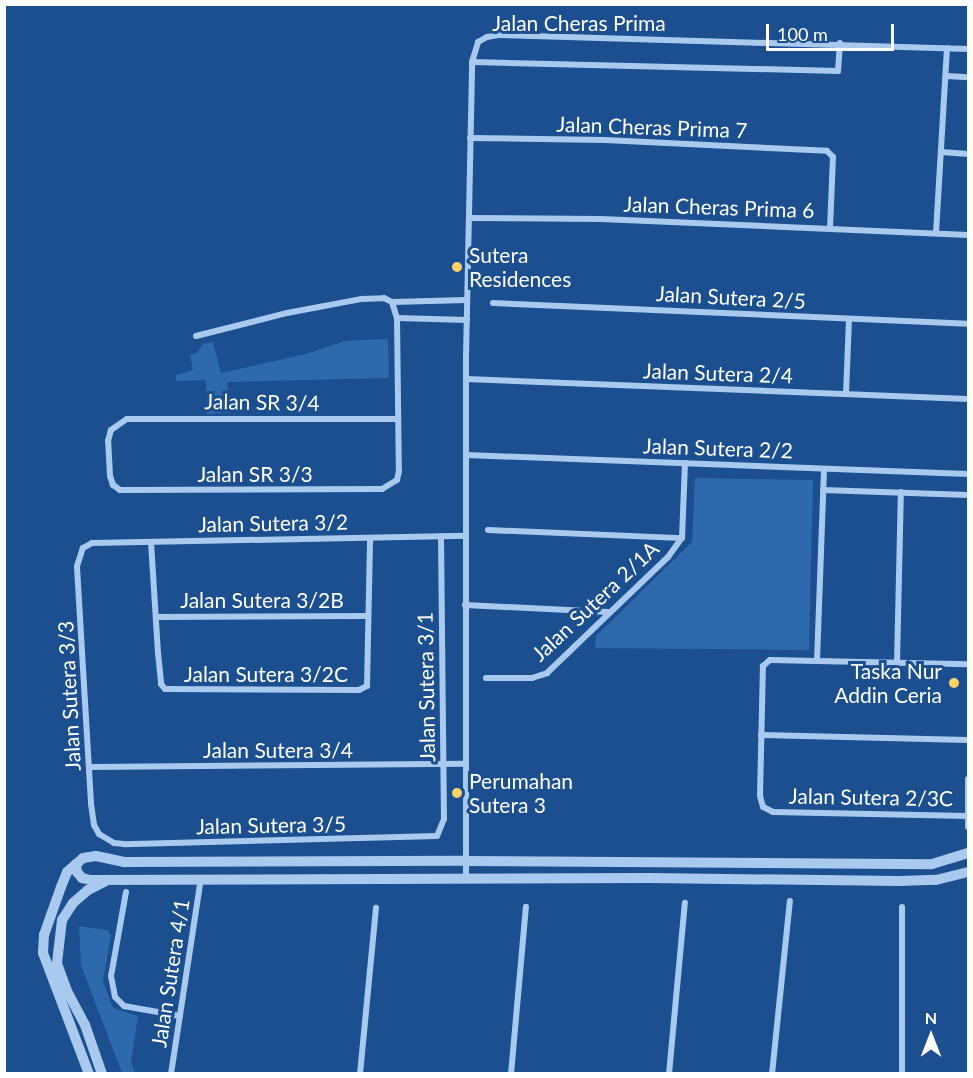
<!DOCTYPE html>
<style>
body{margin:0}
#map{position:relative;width:973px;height:1078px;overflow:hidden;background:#1b4f8f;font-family:Lato,sans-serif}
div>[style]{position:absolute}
.green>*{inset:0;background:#2e69ad}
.minor>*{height:6px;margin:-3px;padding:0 3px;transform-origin:3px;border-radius:3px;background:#a9c9ee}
.tertiary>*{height:10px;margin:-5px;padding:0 5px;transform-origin:5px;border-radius:5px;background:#a9c9ee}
.dots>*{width:16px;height:16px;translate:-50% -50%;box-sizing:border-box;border:3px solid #1b4f8f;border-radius:50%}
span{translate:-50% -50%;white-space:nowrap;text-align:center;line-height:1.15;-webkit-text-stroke:6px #1b4f8f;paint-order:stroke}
.street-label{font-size:21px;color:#fff}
.poi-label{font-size:21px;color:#fff}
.left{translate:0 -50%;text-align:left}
.right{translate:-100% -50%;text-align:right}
.frame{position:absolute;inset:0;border:6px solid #fff;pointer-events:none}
.north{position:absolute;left:901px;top:1006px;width:60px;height:60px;-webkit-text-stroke:4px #1b4f8f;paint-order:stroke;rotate:0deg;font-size:16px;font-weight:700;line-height:24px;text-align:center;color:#fff}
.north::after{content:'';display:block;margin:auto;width:21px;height:27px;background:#fff;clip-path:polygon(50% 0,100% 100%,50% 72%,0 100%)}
.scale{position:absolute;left:766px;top:24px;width:128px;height:27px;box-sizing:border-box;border:3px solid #fff;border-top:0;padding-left:8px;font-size:18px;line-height:21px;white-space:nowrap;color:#fff;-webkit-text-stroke:4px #1b4f8f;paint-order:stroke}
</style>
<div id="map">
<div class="green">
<div style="clip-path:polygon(388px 339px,389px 378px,227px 382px,231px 413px,207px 414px,206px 380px,176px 381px,176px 375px,193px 370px,190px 355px,197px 353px,203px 344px,213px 342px,221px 373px,306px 354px,345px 341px)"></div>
<div style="clip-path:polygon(695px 478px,813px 480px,809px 650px,595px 648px,596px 636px,692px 542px)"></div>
<div style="clip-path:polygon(79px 926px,107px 930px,111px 935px,103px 981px,113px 1008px,138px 1016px,131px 1062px,135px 1073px,139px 1073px,122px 1073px,81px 965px)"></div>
</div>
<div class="minor">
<div style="left:472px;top:62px;width:366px;rotate:1.4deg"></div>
<div style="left:838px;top:71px;width:28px;rotate:-86deg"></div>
<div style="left:946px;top:76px;width:22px;rotate:3deg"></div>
<div style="left:470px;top:138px;width:135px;rotate:0.8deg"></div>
<div style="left:605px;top:140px;width:222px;rotate:2.8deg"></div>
<div style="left:827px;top:151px;width:8px;rotate:45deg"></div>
<div style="left:833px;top:157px;width:71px;rotate:92.4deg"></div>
<div style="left:941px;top:152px;width:27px;rotate:4deg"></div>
<div style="left:469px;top:218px;width:132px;rotate:0.4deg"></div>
<div style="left:601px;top:219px;width:367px;rotate:2.5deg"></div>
<div style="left:936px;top:233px;width:185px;rotate:-86.6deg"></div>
<div style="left:392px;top:302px;width:75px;rotate:-1.5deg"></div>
<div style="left:493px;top:303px;width:475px;rotate:2.5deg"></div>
<div style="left:397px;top:318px;width:70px;rotate:1.6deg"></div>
<div style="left:196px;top:336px;width:94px;rotate:-14.2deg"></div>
<div style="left:287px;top:313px;width:75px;rotate:-10.7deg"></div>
<div style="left:361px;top:299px;width:23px;rotate:-2deg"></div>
<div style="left:384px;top:298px;width:9px;rotate:27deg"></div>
<div style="left:392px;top:302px;width:17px;rotate:73deg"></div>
<div style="left:397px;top:318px;width:153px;rotate:89.3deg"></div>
<div style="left:399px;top:471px;width:9px;rotate:103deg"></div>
<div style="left:397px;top:480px;width:17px;rotate:149deg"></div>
<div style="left:382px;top:489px;width:262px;rotate:179.8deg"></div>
<div style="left:120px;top:490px;width:9px;rotate:-144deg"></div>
<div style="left:113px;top:485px;width:9px;rotate:-108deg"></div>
<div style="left:110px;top:476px;width:35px;rotate:-93deg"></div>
<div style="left:108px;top:441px;width:11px;rotate:-75deg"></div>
<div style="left:111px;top:430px;width:19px;rotate:-35deg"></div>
<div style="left:127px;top:419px;width:270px"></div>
<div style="left:466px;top:379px;width:502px;rotate:2.28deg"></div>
<div style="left:846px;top:394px;width:75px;rotate:-87.7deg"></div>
<div style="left:466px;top:455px;width:502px;rotate:2.17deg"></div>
<div style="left:823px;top:490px;width:145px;rotate:2deg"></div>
<div style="left:488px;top:530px;width:194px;rotate:2.4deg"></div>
<div style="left:441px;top:536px;width:283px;rotate:89.4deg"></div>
<div style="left:444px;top:819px;width:18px;rotate:112deg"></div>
<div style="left:437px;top:836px;width:313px;rotate:178.5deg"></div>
<div style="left:124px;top:844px;width:10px;rotate:-174deg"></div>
<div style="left:114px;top:843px;width:17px;rotate:-149deg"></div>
<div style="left:99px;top:834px;width:10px;rotate:-119deg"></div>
<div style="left:94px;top:825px;width:22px;rotate:-98deg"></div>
<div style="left:91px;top:803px;width:237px;rotate:-93.4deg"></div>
<div style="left:77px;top:566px;width:19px;rotate:-72deg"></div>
<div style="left:83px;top:548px;width:10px;rotate:-29deg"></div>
<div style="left:92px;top:543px;width:374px;rotate:-1.1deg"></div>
<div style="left:151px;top:542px;width:111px;rotate:86.4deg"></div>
<div style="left:158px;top:653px;width:31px;rotate:84deg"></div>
<div style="left:161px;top:684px;width:6px;rotate:51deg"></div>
<div style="left:165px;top:689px;width:194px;rotate:0.3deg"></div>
<div style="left:359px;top:690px;width:9px;rotate:-27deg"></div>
<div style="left:367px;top:686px;width:148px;rotate:-88.8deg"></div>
<div style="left:465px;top:605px;width:143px;rotate:2.8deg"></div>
<div style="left:156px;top:617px;width:212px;rotate:-0.3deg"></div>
<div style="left:817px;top:661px;width:192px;rotate:-87.9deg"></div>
<div style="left:897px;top:663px;width:171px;rotate:-88.7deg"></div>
<div style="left:486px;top:678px;width:46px"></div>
<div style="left:532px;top:678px;width:16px;rotate:-18deg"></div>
<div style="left:547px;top:673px;width:168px;rotate:-43.8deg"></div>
<div style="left:668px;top:557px;width:24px;rotate:-54deg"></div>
<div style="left:682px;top:538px;width:75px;rotate:-87.7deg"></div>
<div style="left:761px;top:735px;width:207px;rotate:1.4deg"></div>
<div style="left:90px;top:767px;width:375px;rotate:-0.5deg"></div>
<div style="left:968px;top:779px;width:48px;rotate:90deg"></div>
<div style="left:968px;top:816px;width:195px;rotate:-178.8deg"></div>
<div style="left:773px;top:812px;width:11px;rotate:-153deg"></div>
<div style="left:763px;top:807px;width:11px;rotate:-105deg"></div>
<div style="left:760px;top:796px;width:130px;rotate:-88.7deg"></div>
<div style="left:763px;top:666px;width:9px;rotate:-41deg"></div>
<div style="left:770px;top:660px;width:198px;rotate:1.2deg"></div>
<div style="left:466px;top:878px;width:521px;rotate:-90deg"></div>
<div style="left:466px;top:357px;width:295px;rotate:-88.8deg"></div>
<div style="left:472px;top:62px;width:21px;rotate:-73deg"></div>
<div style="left:478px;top:42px;width:10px;rotate:-29deg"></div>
<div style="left:487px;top:37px;width:11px;rotate:-10deg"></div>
<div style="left:498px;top:35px;width:470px;rotate:1.7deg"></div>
<div style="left:126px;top:892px;width:85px;rotate:100.1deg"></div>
<div style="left:111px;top:976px;width:21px;rotate:79deg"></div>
<div style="left:115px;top:997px;width:13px;rotate:45deg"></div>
<div style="left:124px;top:1006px;width:57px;rotate:10.1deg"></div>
<div style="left:902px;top:907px;width:167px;rotate:90deg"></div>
<div style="left:171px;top:1074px;width:198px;rotate:-81.3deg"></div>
<div style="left:360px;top:1074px;width:167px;rotate:-84.5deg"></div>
<div style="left:511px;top:1074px;width:168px;rotate:-84.9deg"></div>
<div style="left:669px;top:1074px;width:172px;rotate:-84.7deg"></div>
<div style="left:772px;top:1074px;width:174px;rotate:-84.1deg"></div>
</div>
<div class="tertiary">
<div style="left:76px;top:864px;width:8px;rotate:83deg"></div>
<div style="left:77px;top:872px;width:8px;rotate:50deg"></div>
<div style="left:82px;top:878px;width:9px;rotate:13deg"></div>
<div style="left:91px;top:880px;width:559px;rotate:-0.2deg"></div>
<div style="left:650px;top:878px;width:249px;rotate:0.7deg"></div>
<div style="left:899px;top:881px;width:37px;rotate:-2deg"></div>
<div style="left:936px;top:880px;width:33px;rotate:-14deg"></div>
<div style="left:89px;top:1074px;width:129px;rotate:-110.8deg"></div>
<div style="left:43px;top:953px;width:18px;rotate:-87deg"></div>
<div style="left:44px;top:935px;width:51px;rotate:-70.5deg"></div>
<div style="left:61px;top:887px;width:16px;rotate:-68deg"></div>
<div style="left:67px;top:872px;width:21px;rotate:-41deg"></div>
<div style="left:83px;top:858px;width:13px;rotate:-9deg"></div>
<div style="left:96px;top:856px;width:30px;rotate:12deg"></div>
<div style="left:125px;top:862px;width:340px;rotate:-0.2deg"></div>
<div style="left:465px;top:861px;width:467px;rotate:0.4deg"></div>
<div style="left:932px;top:864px;width:38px;rotate:-17deg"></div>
<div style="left:102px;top:1074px;width:52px;rotate:-109.1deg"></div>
<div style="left:85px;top:1025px;width:38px;rotate:-118deg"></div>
<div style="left:67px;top:991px;width:30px;rotate:-110deg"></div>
<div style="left:57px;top:963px;width:43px;rotate:-83.4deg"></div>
<div style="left:62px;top:920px;width:20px;rotate:-57deg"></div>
<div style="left:73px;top:903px;width:20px;rotate:-41deg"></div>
<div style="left:88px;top:890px;width:20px;rotate:-27deg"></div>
</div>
<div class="dots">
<div style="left:457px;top:267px;background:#ffd166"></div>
<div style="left:954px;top:683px;background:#ffd166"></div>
<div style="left:457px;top:793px;background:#ffd166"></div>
</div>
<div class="street-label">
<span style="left:579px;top:23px">Jalan Cheras Prima</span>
<span style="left:652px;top:127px;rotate:2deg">Jalan Cheras Prima 7</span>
<span style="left:719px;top:207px;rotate:2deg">Jalan Cheras Prima 6</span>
<span style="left:731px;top:297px;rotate:3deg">Jalan Sutera 2/5</span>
<span style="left:718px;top:373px;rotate:2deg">Jalan Sutera 2/4</span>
<span style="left:262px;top:402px;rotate:1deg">Jalan SR 3/4</span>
<span style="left:718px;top:448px;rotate:2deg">Jalan Sutera 2/2</span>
<span style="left:255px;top:474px">Jalan SR 3/3</span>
<span style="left:273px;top:523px;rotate:-1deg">Jalan Sutera 3/2</span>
<span style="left:262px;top:600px">Jalan Sutera 3/2B</span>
<span style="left:595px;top:601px;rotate:-43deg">Jalan Sutera 2/1A</span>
<span style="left:266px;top:674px">Jalan Sutera 3/2C</span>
<span style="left:426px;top:687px;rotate:-91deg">Jalan Sutera 3/1</span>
<span style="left:69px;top:696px;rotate:-93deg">Jalan Sutera 3/3</span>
<span style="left:278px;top:750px">Jalan Sutera 3/4</span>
<span style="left:871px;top:797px;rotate:1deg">Jalan Sutera 2/3C</span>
<span style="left:271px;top:825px;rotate:-1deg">Jalan Sutera 3/5</span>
<span style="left:170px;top:973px;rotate:-81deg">Jalan Sutera 4/1</span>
</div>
<div class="poi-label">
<span class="left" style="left:469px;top:267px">Sutera<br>Residences</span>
<span class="right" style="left:942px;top:683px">Taska Nur<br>Addin Ceria</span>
<span class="left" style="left:469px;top:793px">Perumahan<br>Sutera 3</span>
</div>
<div class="frame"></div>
<div class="north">N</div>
<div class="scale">100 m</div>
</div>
